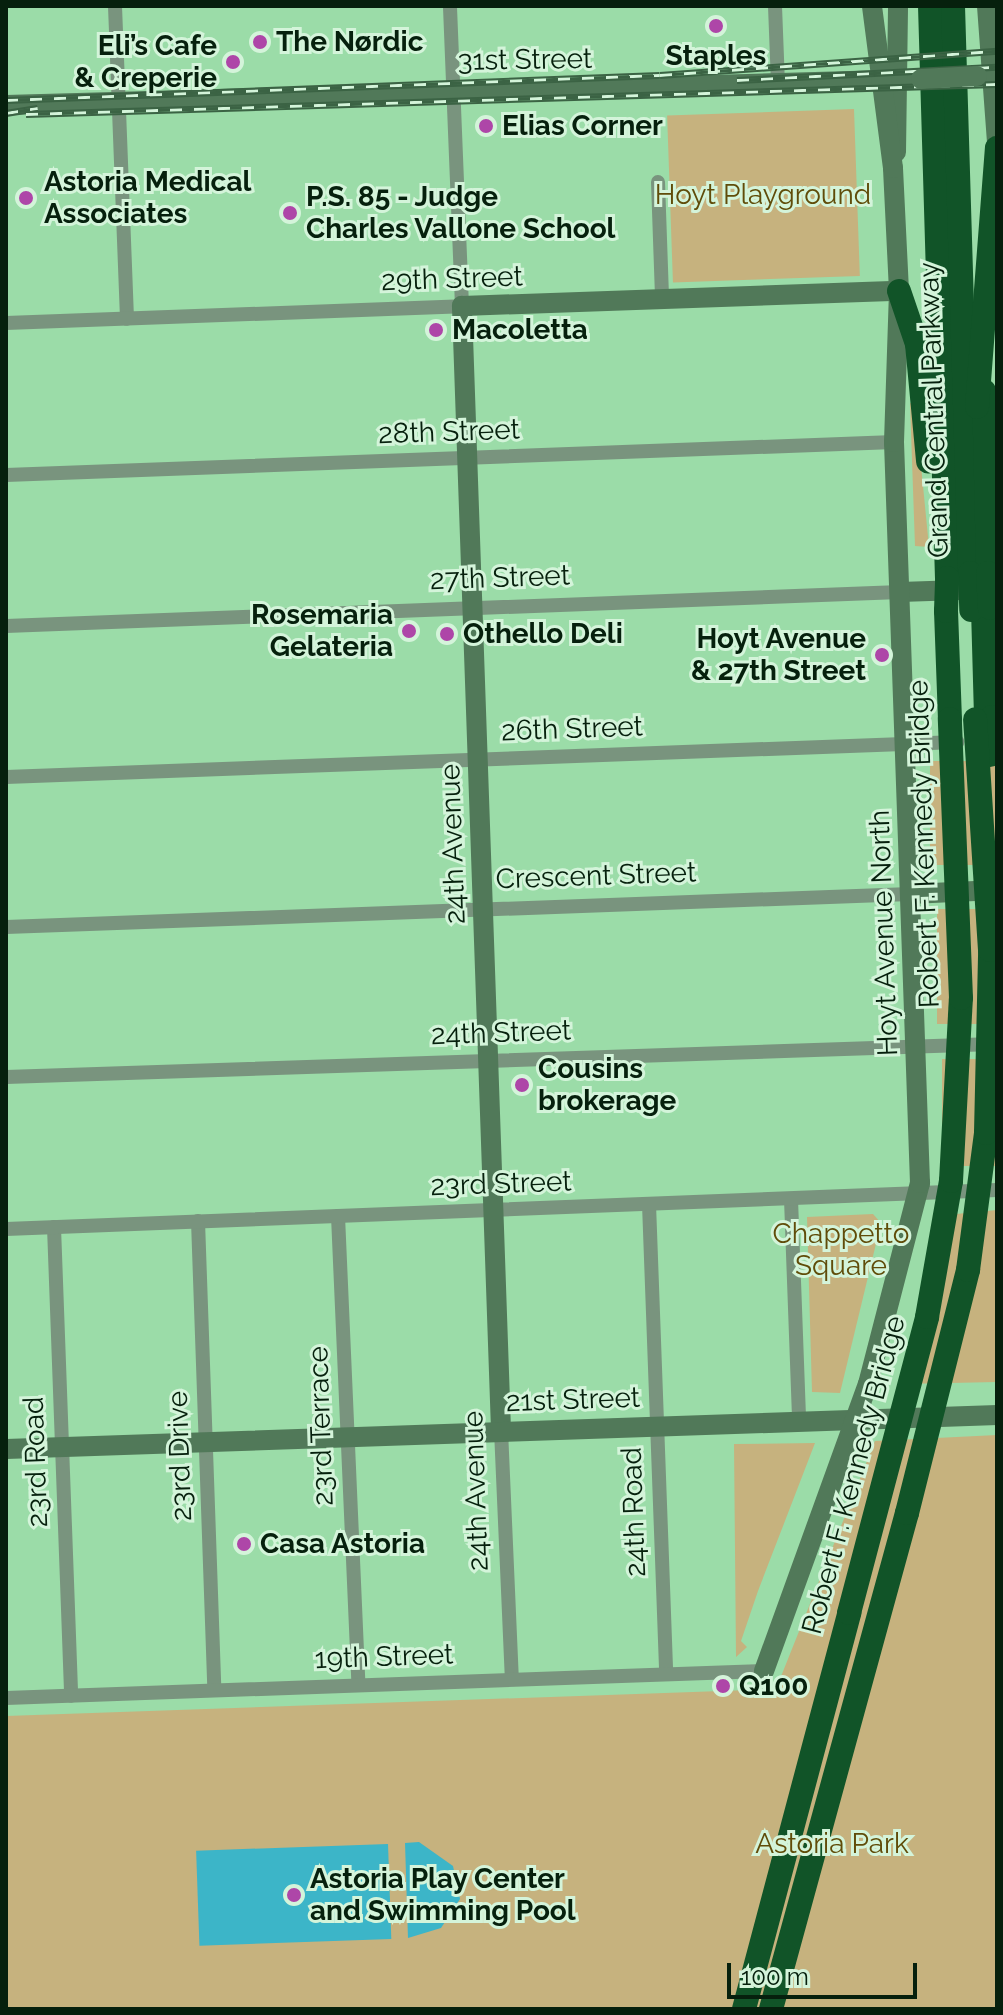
<!DOCTYPE html>
<meta charset="utf-8">
<style>
body{margin:0}
#map{position:relative;width:1003px;height:2015px;overflow:hidden;background:#9bdca8;font-family:Raleway,sans-serif}
div>[style]{position:absolute}
.green>*{inset:0;background:#c6b27e;transform-origin:0 0}
.water>*{inset:0;background:#3cb5c8;transform-origin:0 0}
.street>*{height:14px;margin:-7px;padding:0 7px;transform-origin:7px;border-radius:7px;background:#79947e}
.secondary>*{height:20px;margin:-10px;padding:0 10px;transform-origin:10px;border-radius:10px;background:#517959}
.highway>*{height:24px;margin:-12px;padding:0 12px;transform-origin:12px;border-radius:12px;background:#115428}
.rail>*{height:7px;margin-top:-3.5px;transform-origin:0;background:repeating-linear-gradient(90deg,#d4f4da 0 12px,#3b6344 0 24px);box-sizing:border-box;border-block:2px solid #3b6344}
.secondary-bridge>*{height:20px;margin:-10px;padding:0 10px;transform-origin:10px;border-radius:10px;background:#517959}
.highway-bridge>*{height:24px;margin:-12px;padding:0 12px;transform-origin:12px;border-radius:12px;background:#115428}
.dots>*{width:22px;height:22px;translate:-50% -50%;box-sizing:border-box;border:4px solid #d4f4da;border-radius:50%}
span{translate:-50% -50%;white-space:nowrap;text-align:center;line-height:1.15;-webkit-text-stroke:6px #d4f4da;paint-order:stroke}
.poi-label{font-size:28px;color:#06200d;font-weight:700}
.left{translate:0 -50%;text-align:left}
.right{translate:-100% -50%;text-align:right}
.street-label{font-size:28px;color:#06200d}
.park-label{font-size:28px;color:#604c09}
.frame{position:absolute;inset:0;border:8px solid #06200d;pointer-events:none}
.scale{position:absolute;left:727px;top:1963px;width:190px;height:36px;box-sizing:border-box;border:4px solid #06200d;border-top:0;padding-left:10px;font-size:24px;line-height:28px;white-space:nowrap;color:#06200d;-webkit-text-stroke:6px #d4f4da;paint-order:stroke}
</style>
<div id="map">
<div class="green">
<div style="left:854px;top:109px;width:167px;height:187px;rotate:88deg"></div>
<div style="clip-path:polygon(910px 403px,915px 404px,929px 547px,915px 546px)"></div>
<div style="left:997px;top:761px;width:104px;height:67px;rotate:90deg"></div>
<div style="left:997px;top:909px;width:115px;height:60px;rotate:90deg"></div>
<div style="left:942px;top:1059px;width:55px;height:107px"></div>
<div style="clip-path:polygon(997px 1210px,997px 1382px,902px 1384px,946px 1215px)"></div>
<div style="clip-path:polygon(873px 1214px,881px 1223px,840px 1393px,812px 1392px,807px 1217px)"></div>
<div style="clip-path:polygon(997px 1435px,997px 2009px,6px 2009px,6px 1716px,776px 1689px,875px 1441px)"></div>
<div style="clip-path:polygon(815px 1443px,758px 1591px,741px 1641px,747px 1647px,736px 1657px,734px 1444px)"></div>
</div>
<div class="water">
<div style="clip-path:polygon(419px 1842px,453px 1866px,460px 1899px,441px 1928px,408px 1938px,405px 1843px)"></div>
<div style="left:388px;top:1844px;width:95px;height:192px;rotate:88deg"></div>
</div>
<div class="street">
<div style="left:115px;top:6px;width:313px;rotate:87.8deg"></div>
<div style="left:775px;top:6px;width:79px;rotate:87.8deg"></div>
<div style="left:658px;top:182px;width:117px;rotate:88deg"></div>
<div style="left:6px;top:323px;width:456px;rotate:-2.1deg"></div>
<div style="left:462px;top:306px;width:300px;rotate:-92.3deg"></div>
<div style="left:6px;top:475px;width:889px;rotate:-2.13deg"></div>
<div style="left:6px;top:626px;width:895px;rotate:-2.18deg"></div>
<div style="left:6px;top:777px;width:952px;rotate:-2.11deg"></div>
<div style="left:6px;top:927px;width:905px;rotate:-2.09deg"></div>
<div style="left:6px;top:1077px;width:988px;rotate:-1.91deg"></div>
<div style="left:791px;top:1199px;width:221px;rotate:87.9deg"></div>
<div style="left:649px;top:1204px;width:469px;rotate:87.9deg"></div>
<div style="left:338px;top:1216px;width:466px;rotate:87.5deg"></div>
<div style="left:198px;top:1221px;width:469px;rotate:88deg"></div>
<div style="left:54px;top:1227px;width:469px;rotate:87.9deg"></div>
<div style="left:6px;top:1229px;width:992px;rotate:-2.25deg"></div>
<div style="left:501px;top:1430px;width:249px;rotate:87.5deg"></div>
<div style="left:6px;top:1698px;width:758px;rotate:-2.04deg"></div>
</div>
<div class="secondary">
<div style="left:987px;top:6px;width:135px;rotate:85.8deg"></div>
<div style="left:6px;top:105px;width:915px;rotate:-1.63deg"></div>
<div style="left:896px;top:152px;width:146px;rotate:-89.2deg"></div>
<div style="left:900px;top:592px;width:60px;rotate:-1.9deg"></div>
<div style="left:910px;top:894px;width:87px;rotate:-2.6deg"></div>
<div style="left:501px;top:1430px;width:1125px;rotate:-91.99deg"></div>
<div style="left:462px;top:306px;width:437px;rotate:-2deg"></div>
<div style="left:6px;top:1449px;width:992px;rotate:-1.96deg"></div>
<div style="left:764px;top:1671px;width:305px;rotate:-70.1deg"></div>
<div style="left:868px;top:1384px;width:208px;rotate:-75.5deg"></div>
<div style="left:920px;top:1183px;width:741px;rotate:-92.01deg"></div>
<div style="left:894px;top:442px;width:151px;rotate:-88.1deg"></div>
<div style="left:899px;top:291px;width:123px;rotate:-92.8deg"></div>
<div style="left:893px;top:168px;width:163px;rotate:-97.4deg"></div>
</div>
<div class="highway">
<div style="left:930px;top:6px;width:572px;rotate:88.3deg"></div>
<div style="left:953px;top:6px;width:567px;rotate:88.28deg"></div>
<div style="left:899px;top:291px;width:56px;rotate:71.2deg"></div>
<div style="left:917px;top:344px;width:118px;rotate:84.6deg"></div>
<div style="left:984px;top:391px;width:182px;rotate:88.7deg"></div>
<div style="left:977px;top:407px;width:260px;rotate:-85.6deg"></div>
<div style="left:983px;top:609px;width:109px;rotate:88.4deg"></div>
<div style="left:946px;top:611px;width:108px;rotate:87.9deg"></div>
<div style="left:744px;top:2009px;width:410px;rotate:-75.1deg"></div>
<div style="left:771px;top:2009px;width:514px;rotate:-74.67deg"></div>
</div>
<div class="rail">
<div style="left:737px;top:80px;width:260px;rotate:-2.9deg"></div>
<div style="left:6px;top:100px;width:654px;rotate:-2.19deg"></div>
<div style="left:660px;top:75px;width:338px;rotate:-4.1deg"></div>
<div style="left:6px;top:113px;width:32px;rotate:-9deg"></div>
<div style="left:26px;top:114px;width:971px;rotate:-1.77deg"></div>
</div>
<div class="secondary-bridge">
<div style="left:921px;top:79px;width:56px;rotate:-3.1deg"></div>
</div>
<div class="highway-bridge">
<div style="left:970px;top:573px;width:37px;rotate:88deg"></div>
<div style="left:988px;top:573px;width:35px;rotate:87deg"></div>
<div style="left:946px;top:611px;width:33px;rotate:-88deg"></div>
<div style="left:990px;top:755px;width:38px;rotate:-87deg"></div>
<div style="left:907px;top:1513px;width:251px;rotate:-75.9deg"></div>
<div style="left:968px;top:1270px;width:138px;rotate:-82.5deg"></div>
<div style="left:986px;top:1133px;width:183px;rotate:-88.7deg"></div>
<div style="left:990px;top:950px;width:231px;rotate:-93.7deg"></div>
<div style="left:849px;top:1613px;width:306px;rotate:-75.2deg"></div>
<div style="left:927px;top:1317px;width:138px;rotate:-80deg"></div>
<div style="left:951px;top:1181px;width:183px;rotate:-86.9deg"></div>
<div style="left:961px;top:998px;width:279px;rotate:-92.3deg"></div>
</div>
<div class="dots">
<div style="left:716px;top:26px;background:#ae46a8"></div>
<div style="left:260px;top:42px;background:#ae46a8"></div>
<div style="left:233px;top:62px;background:#ae46a8"></div>
<div style="left:486px;top:126px;background:#ae46a8"></div>
<div style="left:26px;top:198px;background:#ae46a8"></div>
<div style="left:290px;top:213px;background:#ae46a8"></div>
<div style="left:436px;top:330px;background:#ae46a8"></div>
<div style="left:409px;top:631px;background:#ae46a8"></div>
<div style="left:447px;top:634px;background:#ae46a8"></div>
<div style="left:882px;top:655px;background:#ae46a8"></div>
<div style="left:522px;top:1085px;background:#ae46a8"></div>
<div style="left:244px;top:1544px;background:#ae46a8"></div>
<div style="left:723px;top:1686px;background:#ae46a8"></div>
<div style="left:294px;top:1895px;background:#ae46a8"></div>
</div>
<div class="poi-label">
<span class="left" style="left:276px;top:42px">The Nørdic</span>
<span class="right" style="left:217px;top:62px">Eli’s Cafe<br>&amp; Creperie</span>
<span style="left:716px;top:56px">Staples</span>
<span class="left" style="left:502px;top:126px">Elias Corner</span>
<span class="left" style="left:44px;top:198px">Astoria Medical<br>Associates</span>
<span class="left" style="left:306px;top:213px">P.S. 85 - Judge<br>Charles Vallone School</span>
<span class="left" style="left:452px;top:330px">Macoletta</span>
<span class="right" style="left:393px;top:631px">Rosemaria<br>Gelateria</span>
<span class="left" style="left:463px;top:634px">Othello Deli</span>
<span class="right" style="left:866px;top:655px">Hoyt Avenue<br>&amp; 27th Street</span>
<span class="left" style="left:538px;top:1085px">Cousins<br>brokerage</span>
<span class="left" style="left:260px;top:1544px">Casa Astoria</span>
<span class="left" style="left:739px;top:1686px">Q100</span>
<span class="left" style="left:310px;top:1895px">Astoria Play Center<br>and Swimming Pool</span>
</div>
<div class="street-label">
<span style="left:525px;top:60px;rotate:-1deg">31st Street</span>
<span style="left:452px;top:279px;rotate:-2deg">29th Street</span>
<span style="left:934px;top:410px;rotate:-92deg">Grand Central Parkway</span>
<span style="left:449px;top:432px;rotate:-2deg">28th Street</span>
<span style="left:500px;top:578px;rotate:-2deg">27th Street</span>
<span style="left:572px;top:729px;rotate:-2deg">26th Street</span>
<span style="left:453px;top:844px;rotate:-92deg">24th Avenue</span>
<span style="left:924px;top:844px;rotate:-92deg">Robert F. Kennedy Bridge</span>
<span style="left:596px;top:876px;rotate:-2deg">Crescent Street</span>
<span style="left:884px;top:933px;rotate:-92deg">Hoyt Avenue North</span>
<span style="left:501px;top:1033px;rotate:-2deg">24th Street</span>
<span style="left:501px;top:1184px;rotate:-2deg">23rd Street</span>
<span style="left:573px;top:1400px;rotate:-2deg">21st Street</span>
<span style="left:321px;top:1426px;rotate:-92deg">23rd Terrace</span>
<span style="left:180px;top:1456px;rotate:-92deg">23rd Drive</span>
<span style="left:36px;top:1462px;rotate:-92deg">23rd Road</span>
<span style="left:854px;top:1475px;rotate:-75deg">Robert F. Kennedy Bridge</span>
<span style="left:476px;top:1491px;rotate:-92deg">24th Avenue</span>
<span style="left:634px;top:1512px;rotate:-92deg">24th Road</span>
<span style="left:384px;top:1657px;rotate:-2deg">19th Street</span>
</div>
<div class="park-label">
<span style="left:763px;top:195px">Hoyt Playground</span>
<span style="left:841px;top:1250px">Chappetto<br>Square</span>
<span style="left:832px;top:1844px">Astoria Park</span>
</div>
<div class="frame"></div>
<div class="scale">100 m</div>
</div>
